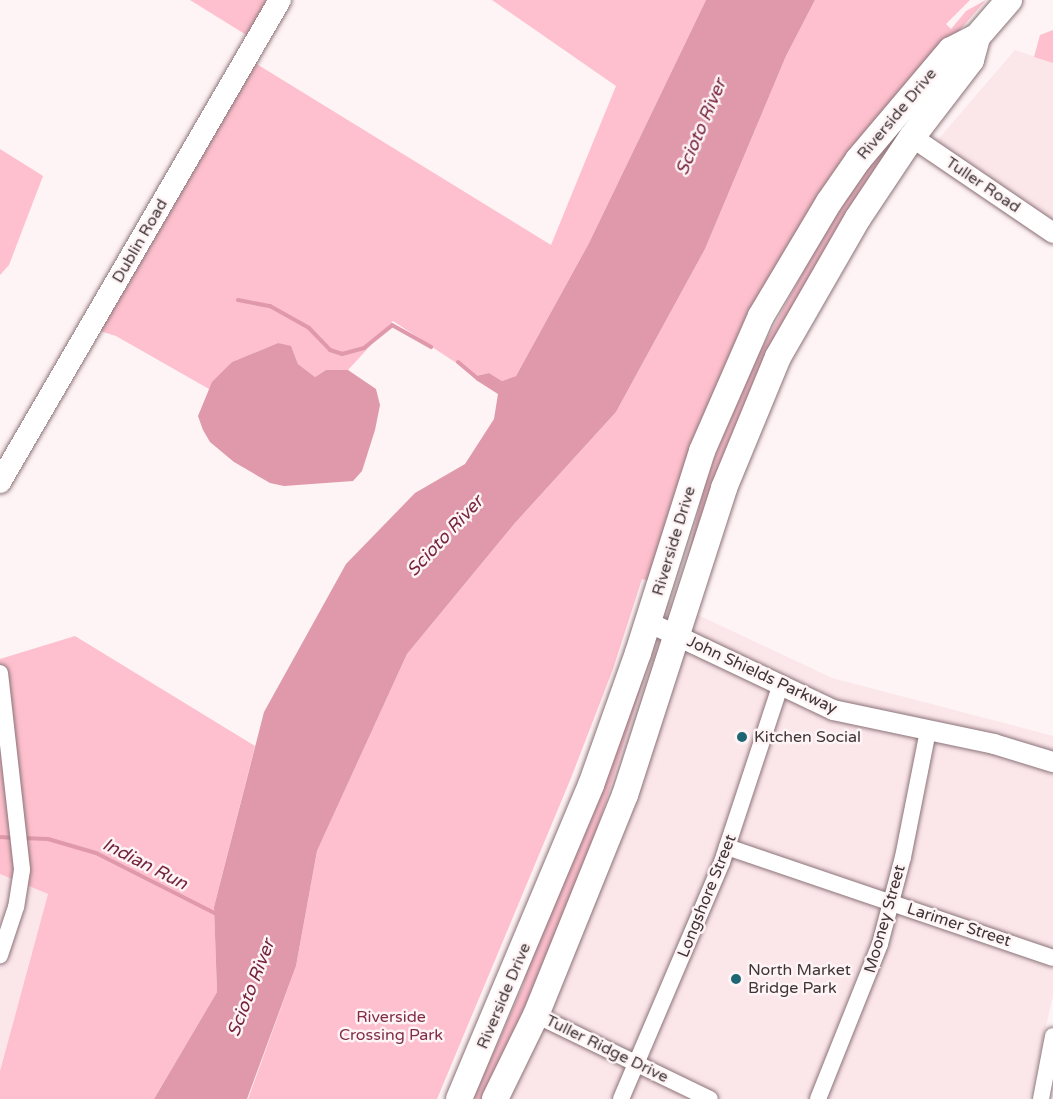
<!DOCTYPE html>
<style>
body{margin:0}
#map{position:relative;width:1053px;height:1099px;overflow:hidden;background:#fef3f5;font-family:"Varela Round",sans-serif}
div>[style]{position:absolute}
.built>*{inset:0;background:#fbe6ea}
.green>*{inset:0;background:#fec0ce}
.water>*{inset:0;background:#df99aa}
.stream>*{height:4px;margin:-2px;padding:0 2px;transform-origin:2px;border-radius:2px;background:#df99aa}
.roads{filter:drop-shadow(0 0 2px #8b7378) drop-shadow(0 0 2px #8b7378)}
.minor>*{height:16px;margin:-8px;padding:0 8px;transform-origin:8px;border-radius:8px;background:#fff}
.tertiary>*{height:20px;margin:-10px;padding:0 10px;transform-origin:10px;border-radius:10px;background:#fff}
.secondary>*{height:22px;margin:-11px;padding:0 11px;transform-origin:11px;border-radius:11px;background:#fff}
.primary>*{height:26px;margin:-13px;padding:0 13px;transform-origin:13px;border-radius:13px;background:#fff}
.dots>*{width:16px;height:16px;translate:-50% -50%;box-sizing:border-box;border:3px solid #fef3f5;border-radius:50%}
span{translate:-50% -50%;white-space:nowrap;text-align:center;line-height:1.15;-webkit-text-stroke:5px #fef3f5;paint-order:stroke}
.street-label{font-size:16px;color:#3f3537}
.poi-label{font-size:16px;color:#3f3537}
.left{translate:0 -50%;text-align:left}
.park-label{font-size:16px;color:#802e48}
.water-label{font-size:18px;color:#75243f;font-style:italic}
</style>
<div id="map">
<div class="built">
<div style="clip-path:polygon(1015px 50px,1053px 63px,1053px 247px,928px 162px,941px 136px)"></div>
<div style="clip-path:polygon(649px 592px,832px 678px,1053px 736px,1053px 996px,1029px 1099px,450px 1099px,568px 822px)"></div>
<div style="clip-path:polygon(0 874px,48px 894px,0 1071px)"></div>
</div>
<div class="green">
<div style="clip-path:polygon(190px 0,267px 0,248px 36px)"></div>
<div style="clip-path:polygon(492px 0,706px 0,589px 243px,516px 376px,502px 381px,489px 373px,476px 376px,393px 321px,348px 370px,326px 370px,315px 377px,298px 364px,292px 349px,278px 343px,232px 362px,209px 389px,116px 336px,100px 331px,255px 63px,551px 245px,616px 86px)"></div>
<div style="clip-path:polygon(815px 0,970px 0,946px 24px,951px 29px,966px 11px,986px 0,843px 164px,652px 581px,642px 579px,613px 669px,571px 778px,437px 1099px,248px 1099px,296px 966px,317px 851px,407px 654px,515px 523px,616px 412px,705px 249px,786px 56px)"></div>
<div style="clip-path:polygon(1053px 30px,1053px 63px,1034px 57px,1040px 35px)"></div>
<div style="clip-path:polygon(942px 79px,902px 130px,685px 569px,703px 490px,722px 437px,757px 357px,819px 243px,836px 203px)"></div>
<div style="clip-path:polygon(0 149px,43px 176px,9px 265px,0 275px)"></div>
<div style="clip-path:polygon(75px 636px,255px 746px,214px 907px,217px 992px,154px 1099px,0 1099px,0 1071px,48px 894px,0 874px,0 659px)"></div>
<div style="clip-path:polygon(637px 680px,643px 681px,594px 840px,489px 1099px,473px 1099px,523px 986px,530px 953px)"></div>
</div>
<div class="water">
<div style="clip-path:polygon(706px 0,815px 0,786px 56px,705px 249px,616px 412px,515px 523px,407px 654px,317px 851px,296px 966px,247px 1099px,154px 1099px,217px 992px,214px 907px,264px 712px,346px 564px,415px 493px,465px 464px,494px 419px,498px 394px,476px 380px,476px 376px,489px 373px,502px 381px,516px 376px,589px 243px)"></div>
<div style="clip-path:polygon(278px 343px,291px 346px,298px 364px,315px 377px,326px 370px,348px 370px,376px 389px,380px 405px,375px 430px,362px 471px,353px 481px,284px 486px,270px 483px,234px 462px,210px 442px,203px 430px,198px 416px,212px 382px,232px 362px)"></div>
</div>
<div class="stream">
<div style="left:238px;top:300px;width:33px;rotate:11deg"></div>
<div style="left:270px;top:306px;width:45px;rotate:29.4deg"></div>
<div style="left:309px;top:328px;width:30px;rotate:46deg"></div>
<div style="left:330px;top:350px;width:13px;rotate:18deg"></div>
<div style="left:342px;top:354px;width:23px;rotate:-15deg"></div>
<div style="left:364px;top:348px;width:36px;rotate:-39deg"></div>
<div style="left:392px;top:325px;width:45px;rotate:29.4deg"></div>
<div style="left:458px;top:362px;width:26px;rotate:40deg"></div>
<div style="left:0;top:837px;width:14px;rotate:4deg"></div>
<div style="left:22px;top:838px;width:26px;rotate:2deg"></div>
<div style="left:48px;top:839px;width:50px;rotate:16.3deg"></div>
<div style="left:96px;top:853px;width:135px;rotate:26.9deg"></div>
</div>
<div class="roads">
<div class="minor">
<div style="left:0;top:673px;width:198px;rotate:83.6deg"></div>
<div style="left:22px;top:870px;width:37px;rotate:99deg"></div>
<div style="left:16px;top:907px;width:51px;rotate:108.4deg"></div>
<div style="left:727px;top:847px;width:344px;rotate:18.8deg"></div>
<div style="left:536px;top:1015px;width:193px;rotate:25.8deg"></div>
<div style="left:621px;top:1099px;width:258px;rotate:-66.9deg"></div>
<div style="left:722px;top:862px;width:184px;rotate:-71.7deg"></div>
<div style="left:818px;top:1099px;width:167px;rotate:-68.2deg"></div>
<div style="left:880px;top:944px;width:90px;rotate:-75.2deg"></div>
<div style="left:903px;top:857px;width:128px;rotate:-78.8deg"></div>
<div style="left:1041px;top:1099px;width:64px;rotate:-79.2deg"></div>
</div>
<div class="tertiary">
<div style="left:912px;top:137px;width:171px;rotate:34.2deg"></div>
<div style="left:648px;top:622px;width:205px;rotate:25.4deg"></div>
<div style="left:833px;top:710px;width:165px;rotate:11.9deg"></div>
<div style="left:994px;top:744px;width:62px;rotate:17deg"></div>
</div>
<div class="secondary">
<div style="left:0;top:482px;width:557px;rotate:-59.85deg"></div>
</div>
<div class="primary">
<div style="left:459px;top:1099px;width:341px;rotate:-67.2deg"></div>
<div style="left:591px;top:785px;width:140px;rotate:-70.4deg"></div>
<div style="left:638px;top:653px;width:212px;rotate:-72.4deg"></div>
<div style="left:702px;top:451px;width:147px;rotate:-66.4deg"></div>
<div style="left:761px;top:316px;width:133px;rotate:-59.2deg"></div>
<div style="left:829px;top:202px;width:51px;rotate:-55.4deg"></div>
<div style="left:858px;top:160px;width:144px;rotate:-49.8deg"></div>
<div style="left:951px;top:50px;width:29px;rotate:-27deg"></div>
<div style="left:977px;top:37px;width:49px;rotate:-49.1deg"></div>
<div style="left:495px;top:1099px;width:93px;rotate:-64deg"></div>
<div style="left:536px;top:1015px;width:237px;rotate:-68deg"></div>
<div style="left:625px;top:795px;width:323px;rotate:-72.1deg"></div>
<div style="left:724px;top:488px;width:142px;rotate:-67.6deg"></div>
<div style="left:778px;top:357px;width:160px;rotate:-60.1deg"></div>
<div style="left:858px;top:218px;width:97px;rotate:-56.3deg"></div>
<div style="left:912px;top:137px;width:97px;rotate:-52.5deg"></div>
<div style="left:971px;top:60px;width:24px;rotate:-75deg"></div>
</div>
</div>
<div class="dots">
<div style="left:742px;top:737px;background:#1e6674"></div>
<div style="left:736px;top:979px;background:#1e6674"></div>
</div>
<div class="street-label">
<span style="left:897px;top:114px;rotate:-50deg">Riverside Drive</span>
<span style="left:983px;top:185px;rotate:34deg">Tuller Road</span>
<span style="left:140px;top:241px;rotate:-60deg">Dublin Road</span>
<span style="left:674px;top:541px;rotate:-73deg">Riverside Drive</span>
<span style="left:762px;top:675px;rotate:25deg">John Shields Parkway</span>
<span style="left:707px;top:896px;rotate:-68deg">Longshore Street</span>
<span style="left:885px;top:919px;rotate:-74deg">Mooney Street</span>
<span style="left:959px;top:925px;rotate:18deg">Larimer Street</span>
<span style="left:504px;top:996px;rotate:-67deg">Riverside Drive</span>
<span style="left:607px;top:1049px;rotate:26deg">Tuller Ridge Drive</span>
</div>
<div class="poi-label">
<span class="left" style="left:754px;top:737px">Kitchen Social</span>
<span class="left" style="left:748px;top:979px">North Market<br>Bridge Park</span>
</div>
<div class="park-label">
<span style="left:391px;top:1026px">Riverside<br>Crossing Park</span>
</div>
<div class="water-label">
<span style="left:701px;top:127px;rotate:-67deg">Scioto River</span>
<span style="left:445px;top:536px;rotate:-47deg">Scioto River</span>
<span style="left:145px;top:864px;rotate:27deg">Indian Run</span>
<span style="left:251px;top:988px;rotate:-69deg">Scioto River</span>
</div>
</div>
